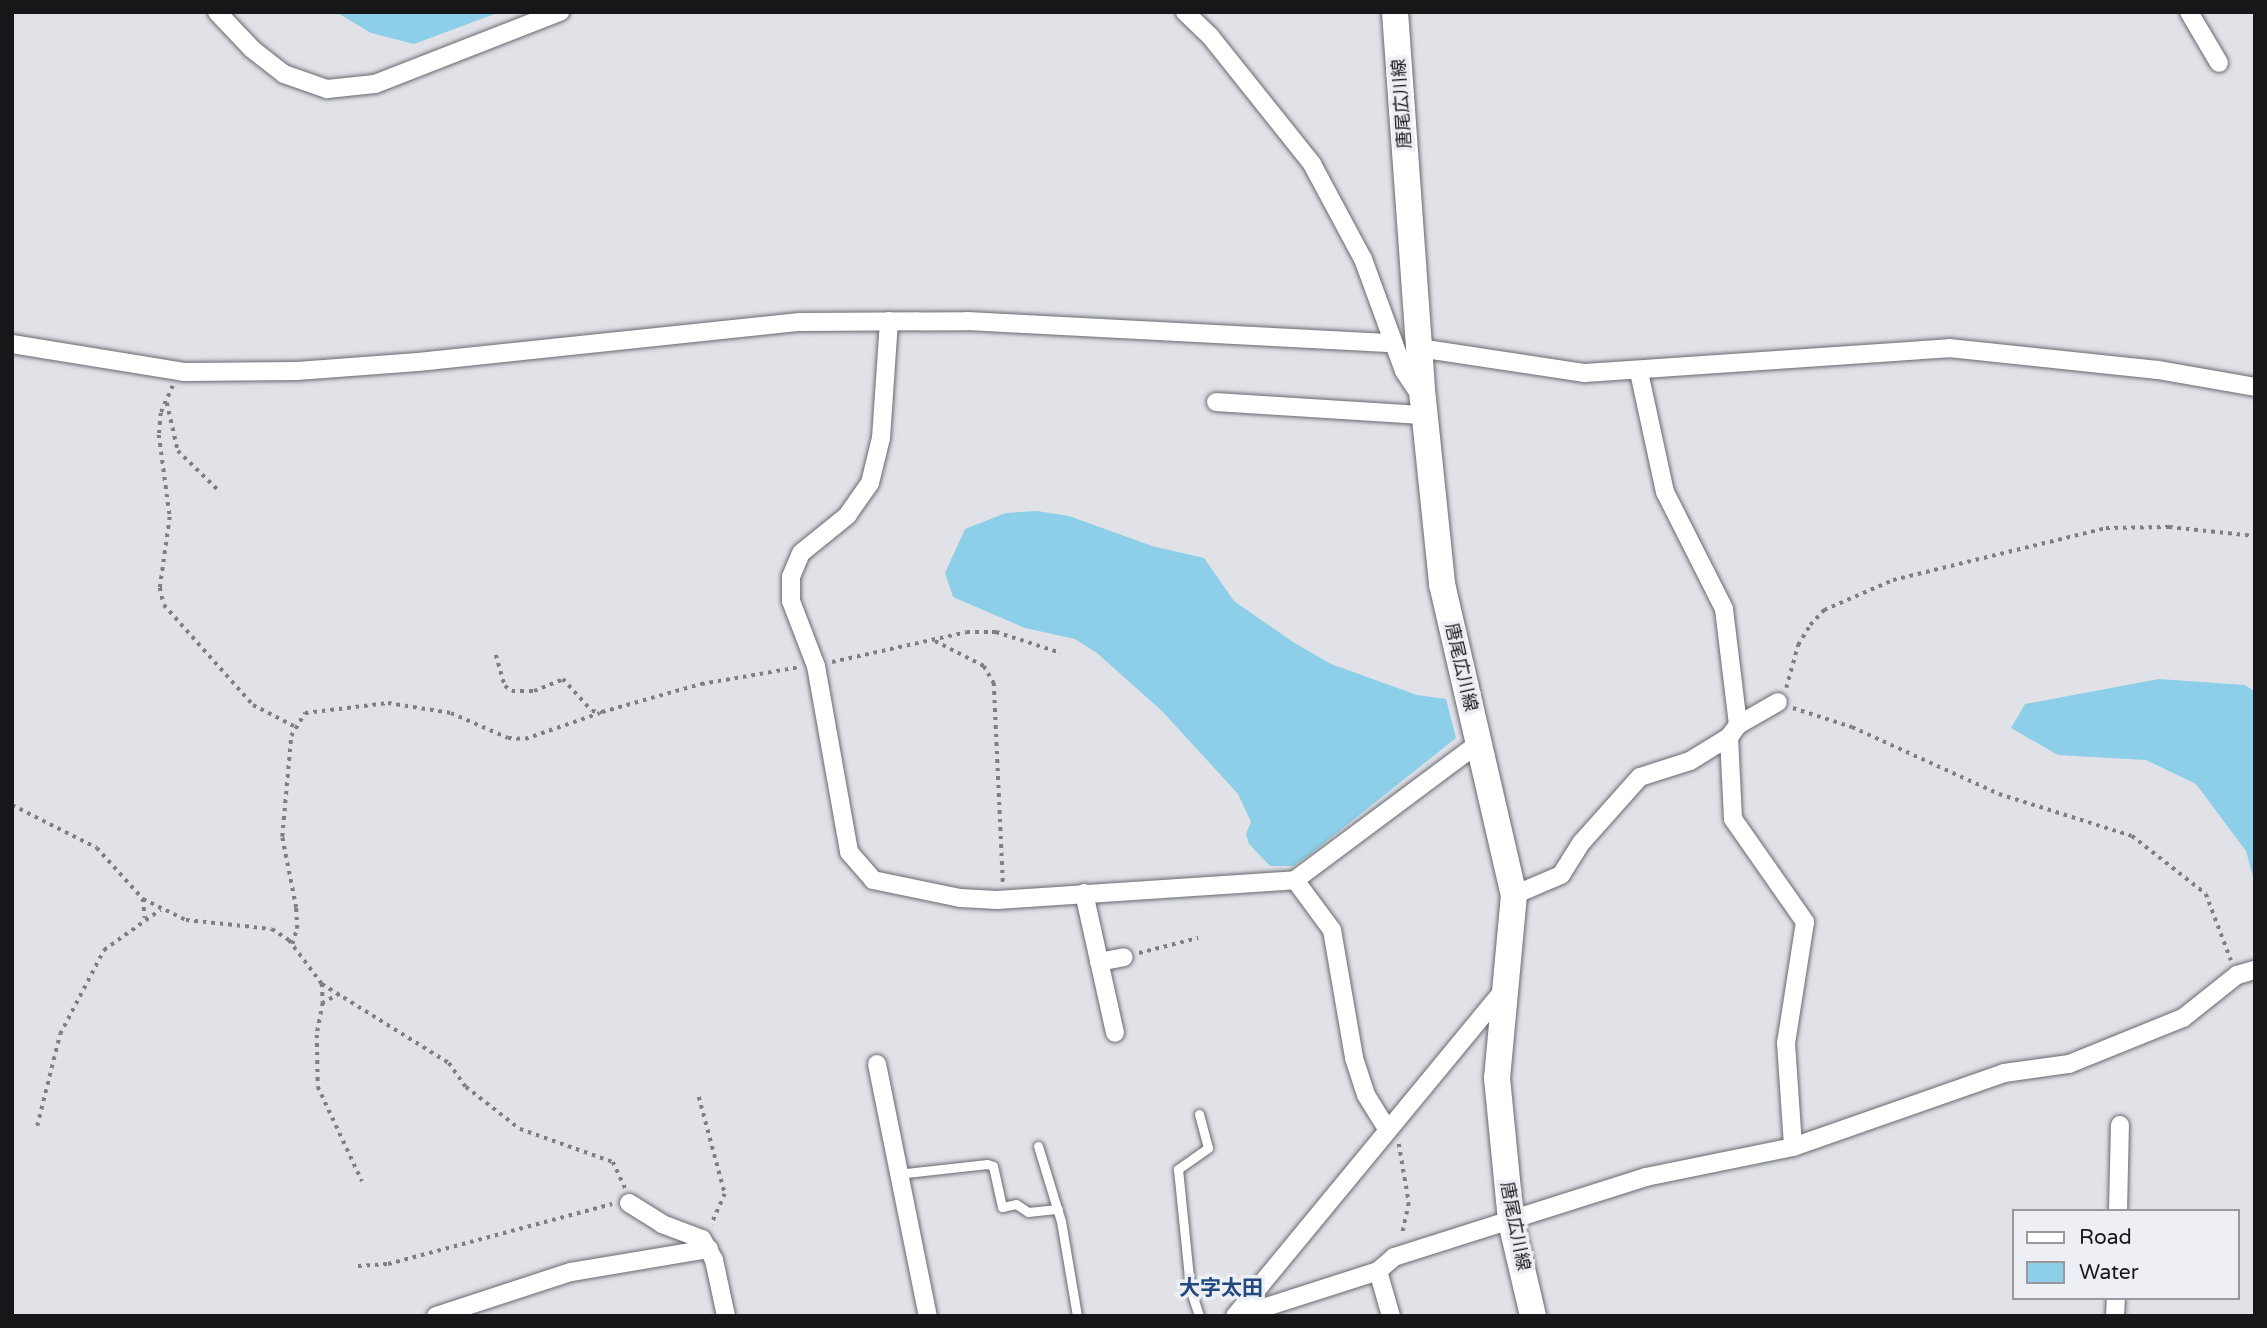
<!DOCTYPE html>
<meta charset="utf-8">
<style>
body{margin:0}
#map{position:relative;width:2267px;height:1328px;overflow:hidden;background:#e0e2e8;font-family:"Varela Round","Noto Sans JP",sans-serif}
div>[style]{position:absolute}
.water>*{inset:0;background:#8dcee8}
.path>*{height:3.5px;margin-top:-1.75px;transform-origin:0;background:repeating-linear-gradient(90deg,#7e7f83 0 3.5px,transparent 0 8.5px)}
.roads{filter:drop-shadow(0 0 2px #68696f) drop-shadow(0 0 2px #68696f)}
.lane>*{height:9px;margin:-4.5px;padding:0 4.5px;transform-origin:4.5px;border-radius:4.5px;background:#fff}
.street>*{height:18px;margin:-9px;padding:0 9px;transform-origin:9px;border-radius:9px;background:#fff}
.secondary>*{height:26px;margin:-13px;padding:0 13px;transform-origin:13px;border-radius:13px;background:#fff}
span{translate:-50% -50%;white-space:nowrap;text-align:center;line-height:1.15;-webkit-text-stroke:7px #eeeff5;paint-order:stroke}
.street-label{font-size:18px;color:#171719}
.quarter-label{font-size:21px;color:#214a7f;font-weight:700}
.frame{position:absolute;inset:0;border:14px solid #171719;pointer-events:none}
.legend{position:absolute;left:2012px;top:1209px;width:228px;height:91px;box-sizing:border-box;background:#eeeff5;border:2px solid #98999d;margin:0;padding:9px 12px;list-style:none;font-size:21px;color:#171719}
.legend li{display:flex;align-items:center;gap:14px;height:35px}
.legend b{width:35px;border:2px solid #98999d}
</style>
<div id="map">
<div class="water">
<div style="clip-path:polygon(336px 12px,500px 12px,414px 44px,371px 33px)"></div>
<div style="clip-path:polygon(1037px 511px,1069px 516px,1152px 546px,1204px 558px,1234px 601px,1293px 642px,1331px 664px,1417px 695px,1446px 699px,1456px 738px,1309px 855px,1293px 866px,1270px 866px,1249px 844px,1246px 834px,1251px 822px,1238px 794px,1162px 711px,1097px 653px,1075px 639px,1025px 628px,953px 597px,945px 573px,965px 529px,1006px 513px)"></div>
<div style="clip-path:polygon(2159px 679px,2245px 685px,2255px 692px,2255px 884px,2246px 851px,2196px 784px,2146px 760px,2058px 755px,2011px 728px,2025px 704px)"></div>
</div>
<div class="path">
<div style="left:173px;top:386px;width:30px;rotate:114deg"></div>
<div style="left:161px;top:413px;width:22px;rotate:95deg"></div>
<div style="left:159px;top:435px;width:83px;rotate:82.4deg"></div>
<div style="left:170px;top:517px;width:72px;rotate:98deg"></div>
<div style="left:160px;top:588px;width:17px;rotate:77deg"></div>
<div style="left:164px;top:605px;width:134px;rotate:48.3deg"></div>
<div style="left:253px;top:705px;width:46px;rotate:27.1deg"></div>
<div style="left:167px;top:403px;width:49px;rotate:77.1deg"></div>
<div style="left:178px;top:451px;width:56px;rotate:44.3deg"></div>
<div style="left:935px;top:641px;width:55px;rotate:27deg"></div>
<div style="left:984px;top:666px;width:20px;rotate:60deg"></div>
<div style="left:994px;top:683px;width:200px;rotate:87.4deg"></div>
<div style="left:496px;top:655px;width:32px;rotate:74deg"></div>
<div style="left:505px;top:686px;width:9px;rotate:36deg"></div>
<div style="left:512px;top:691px;width:22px"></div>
<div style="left:534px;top:691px;width:31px;rotate:-22deg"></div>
<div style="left:563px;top:679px;width:43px;rotate:47.8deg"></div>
<div style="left:592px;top:711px;width:10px;rotate:6deg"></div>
<div style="left:602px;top:712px;width:103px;rotate:-15.8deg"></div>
<div style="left:701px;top:684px;width:100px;rotate:-9.7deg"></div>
<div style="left:832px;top:662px;width:138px;rotate:-12.5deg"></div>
<div style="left:967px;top:632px;width:29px"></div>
<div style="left:996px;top:632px;width:68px;rotate:17.9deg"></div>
<div style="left:1786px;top:688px;width:45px;rotate:-74.4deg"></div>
<div style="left:1798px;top:645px;width:23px;rotate:-59deg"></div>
<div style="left:1810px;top:625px;width:21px;rotate:-47deg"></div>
<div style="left:1824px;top:610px;width:75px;rotate:-23.5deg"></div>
<div style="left:1893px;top:580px;width:219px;rotate:-13.7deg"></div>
<div style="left:2106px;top:528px;width:63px;rotate:-0.9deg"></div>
<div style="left:2169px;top:527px;width:86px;rotate:6deg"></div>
<div style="left:1793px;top:708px;width:62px;rotate:17.9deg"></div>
<div style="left:1852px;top:727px;width:162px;rotate:24.5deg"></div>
<div style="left:1999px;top:794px;width:139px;rotate:17.5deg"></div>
<div style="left:2132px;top:836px;width:94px;rotate:38.1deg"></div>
<div style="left:2206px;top:894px;width:71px;rotate:69.3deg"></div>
<div style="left:12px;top:805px;width:95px;rotate:26.8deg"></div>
<div style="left:97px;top:848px;width:69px;rotate:48deg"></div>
<div style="left:143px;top:899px;width:19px;rotate:84deg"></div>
<div style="left:143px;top:899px;width:48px;rotate:26deg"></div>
<div style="left:186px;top:920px;width:86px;rotate:6deg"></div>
<div style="left:272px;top:929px;width:20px;rotate:33deg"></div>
<div style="left:289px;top:940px;width:55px;rotate:53.1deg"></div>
<div style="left:322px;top:984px;width:19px;rotate:87deg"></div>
<div style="left:292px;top:944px;width:16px;rotate:-72deg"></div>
<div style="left:297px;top:929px;width:21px;rotate:-93deg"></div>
<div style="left:296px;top:908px;width:72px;rotate:-101.2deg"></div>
<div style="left:282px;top:837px;width:101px;rotate:-84.9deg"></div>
<div style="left:291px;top:736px;width:27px;rotate:-59deg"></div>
<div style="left:305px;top:713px;width:84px;rotate:-6.9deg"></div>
<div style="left:388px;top:703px;width:64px;rotate:9deg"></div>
<div style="left:451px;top:713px;width:62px;rotate:23.7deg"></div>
<div style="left:508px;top:738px;width:17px;rotate:3deg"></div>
<div style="left:525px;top:739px;width:79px;rotate:-19.1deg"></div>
<div style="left:1139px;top:953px;width:61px;rotate:-14.3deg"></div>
<div style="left:322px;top:984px;width:150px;rotate:31.9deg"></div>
<div style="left:449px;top:1063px;width:29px;rotate:55deg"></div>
<div style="left:466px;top:1087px;width:68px;rotate:37.9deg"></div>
<div style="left:520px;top:1129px;width:99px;rotate:19.5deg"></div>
<div style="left:613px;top:1162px;width:29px;rotate:65deg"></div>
<div style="left:340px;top:994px;width:19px;rotate:152deg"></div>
<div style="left:323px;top:1003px;width:33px;rotate:101deg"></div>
<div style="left:317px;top:1035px;width:52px;rotate:88.9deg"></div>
<div style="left:318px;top:1087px;width:104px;rotate:64.9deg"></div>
<div style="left:699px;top:1097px;width:100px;rotate:75deg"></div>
<div style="left:725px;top:1194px;width:34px;rotate:114deg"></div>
<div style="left:37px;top:1126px;width:95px;rotate:-76deg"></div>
<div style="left:60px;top:1034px;width:95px;rotate:-62.4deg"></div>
<div style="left:104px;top:950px;width:69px;rotate:-35.5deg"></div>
<div style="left:1399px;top:1144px;width:60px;rotate:80.4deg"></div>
<div style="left:1409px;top:1203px;width:34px;rotate:102deg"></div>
<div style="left:358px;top:1266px;width:30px;rotate:-4deg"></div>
<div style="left:388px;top:1264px;width:232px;rotate:-15deg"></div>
</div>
<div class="roads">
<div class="lane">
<div style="left:1199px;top:1114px;width:35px;rotate:75deg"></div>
<div style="left:1208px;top:1148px;width:37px;rotate:145deg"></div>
<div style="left:1178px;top:1169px;width:120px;rotate:84.2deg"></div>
<div style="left:1190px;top:1288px;width:29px;rotate:72deg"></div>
<div style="left:1038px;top:1146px;width:78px;rotate:73deg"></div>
<div style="left:1061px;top:1221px;width:96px;rotate:80.4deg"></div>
<div style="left:897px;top:1174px;width:91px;rotate:-6.3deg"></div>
<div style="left:987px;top:1164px;width:6px;rotate:18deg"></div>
<div style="left:993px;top:1166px;width:42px;rotate:77.6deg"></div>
<div style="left:1002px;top:1207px;width:14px;rotate:-12deg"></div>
<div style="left:1016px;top:1204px;width:14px;rotate:34deg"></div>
<div style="left:1028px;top:1212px;width:30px;rotate:-6deg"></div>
</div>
<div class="street">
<div style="left:217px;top:12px;width:51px;rotate:46.6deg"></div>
<div style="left:252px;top:49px;width:41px;rotate:38deg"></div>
<div style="left:284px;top:74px;width:46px;rotate:19.2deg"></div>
<div style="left:327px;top:89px;width:48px;rotate:-5.9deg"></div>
<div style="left:375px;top:84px;width:199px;rotate:-21.3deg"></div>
<div style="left:1185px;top:12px;width:35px;rotate:44deg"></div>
<div style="left:1210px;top:36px;width:164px;rotate:51.4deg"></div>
<div style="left:1312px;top:164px;width:108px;rotate:61.8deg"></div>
<div style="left:1363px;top:259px;width:119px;rotate:69.9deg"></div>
<div style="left:1404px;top:371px;width:30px;rotate:56deg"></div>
<div style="left:2189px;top:12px;width:59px;rotate:59.5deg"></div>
<div style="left:889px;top:321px;width:117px;rotate:93.9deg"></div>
<div style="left:881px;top:438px;width:46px;rotate:103.7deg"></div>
<div style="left:870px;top:483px;width:39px;rotate:125deg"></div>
<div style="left:848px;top:515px;width:60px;rotate:141deg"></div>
<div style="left:801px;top:553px;width:26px;rotate:113deg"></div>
<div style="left:791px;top:577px;width:24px;rotate:90deg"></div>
<div style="left:791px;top:601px;width:70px;rotate:69deg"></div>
<div style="left:816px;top:666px;width:189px;rotate:79.9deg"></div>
<div style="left:849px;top:852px;width:37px;rotate:49deg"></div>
<div style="left:873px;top:880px;width:89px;rotate:11.7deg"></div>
<div style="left:960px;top:898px;width:37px;rotate:3deg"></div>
<div style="left:997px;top:900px;width:299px;rotate:-3.8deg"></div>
<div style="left:1295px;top:880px;width:229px;rotate:-36.7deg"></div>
<div style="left:12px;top:344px;width:174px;rotate:9.2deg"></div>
<div style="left:184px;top:372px;width:113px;rotate:-0.5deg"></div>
<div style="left:297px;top:371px;width:121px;rotate:-4.3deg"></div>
<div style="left:418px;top:362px;width:384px;rotate:-6deg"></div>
<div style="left:800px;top:322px;width:167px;rotate:-0.3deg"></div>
<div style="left:967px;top:321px;width:426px;rotate:3deg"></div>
<div style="left:1419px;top:348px;width:168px;rotate:8.6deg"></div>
<div style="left:1585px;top:373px;width:365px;rotate:-3.9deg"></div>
<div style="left:1949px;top:348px;width:210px;rotate:6deg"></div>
<div style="left:2158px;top:370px;width:98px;rotate:9.9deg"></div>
<div style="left:1639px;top:372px;width:123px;rotate:77.8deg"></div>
<div style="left:1665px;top:492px;width:131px;rotate:63.2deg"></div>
<div style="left:1724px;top:609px;width:117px;rotate:83.1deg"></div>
<div style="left:1216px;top:402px;width:209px;rotate:3.6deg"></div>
<div style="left:1729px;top:737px;width:82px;rotate:87.2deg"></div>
<div style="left:1733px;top:819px;width:126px;rotate:55deg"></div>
<div style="left:1805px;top:922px;width:122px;rotate:98.9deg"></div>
<div style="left:1786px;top:1043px;width:104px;rotate:86.1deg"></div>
<div style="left:1295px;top:880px;width:62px;rotate:53.5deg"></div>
<div style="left:1332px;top:930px;width:130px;rotate:80.2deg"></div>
<div style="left:1354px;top:1058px;width:39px;rotate:72deg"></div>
<div style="left:1366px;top:1095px;width:40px;rotate:58deg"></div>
<div style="left:1084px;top:893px;width:143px;rotate:77.5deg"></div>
<div style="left:1514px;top:895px;width:51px;rotate:-23.1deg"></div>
<div style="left:1561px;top:875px;width:39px;rotate:-58deg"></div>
<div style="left:1582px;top:842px;width:87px;rotate:-48.3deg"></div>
<div style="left:1640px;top:777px;width:52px;rotate:-17.7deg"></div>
<div style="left:1690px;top:761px;width:46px;rotate:-31.6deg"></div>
<div style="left:1729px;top:737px;width:15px;rotate:-53deg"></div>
<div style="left:1738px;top:725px;width:46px;rotate:-29.9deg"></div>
<div style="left:1099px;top:962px;width:25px;rotate:-11deg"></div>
<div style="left:877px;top:1064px;width:257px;rotate:78.6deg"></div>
<div style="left:629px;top:1203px;width:39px;rotate:32deg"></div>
<div style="left:662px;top:1224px;width:43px;rotate:20.6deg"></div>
<div style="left:702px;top:1239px;width:24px;rotate:60deg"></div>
<div style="left:714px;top:1260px;width:57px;rotate:77.9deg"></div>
<div style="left:2118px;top:1211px;width:86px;rotate:-88.7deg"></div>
<div style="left:1378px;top:1271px;width:47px;rotate:73.9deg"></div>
<div style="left:436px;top:1316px;width:142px;rotate:-18.1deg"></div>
<div style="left:571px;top:1272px;width:140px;rotate:-9.5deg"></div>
<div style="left:1235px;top:1316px;width:420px;rotate:-50.5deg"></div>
<div style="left:1238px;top:1316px;width:147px;rotate:-17.8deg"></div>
<div style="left:1378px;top:1271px;width:21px;rotate:-41deg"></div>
<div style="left:1394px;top:1257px;width:264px;rotate:-17.6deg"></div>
<div style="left:1646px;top:1177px;width:150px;rotate:-11.5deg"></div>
<div style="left:1793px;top:1147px;width:224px;rotate:-19.3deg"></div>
<div style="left:2004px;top:1073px;width:66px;rotate:-7.9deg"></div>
<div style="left:2069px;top:1064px;width:123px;rotate:-22deg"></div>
<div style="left:2183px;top:1018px;width:69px;rotate:-38.5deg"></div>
<div style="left:2237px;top:975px;width:19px;rotate:-16deg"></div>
<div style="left:2115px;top:1316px;width:18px;rotate:-87deg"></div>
</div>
<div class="secondary">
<div style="left:1395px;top:12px;width:388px;rotate:85.9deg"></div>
<div style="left:1423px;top:399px;width:186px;rotate:84.1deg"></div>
<div style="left:1442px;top:584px;width:319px;rotate:77deg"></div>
<div style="left:1514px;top:895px;width:184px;rotate:95.3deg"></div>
<div style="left:1497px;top:1078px;width:145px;rotate:84.4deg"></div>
<div style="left:1511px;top:1222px;width:97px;rotate:76.8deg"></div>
</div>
</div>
<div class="street-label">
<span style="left:1402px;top:104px;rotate:-94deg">唐尾広川線</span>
<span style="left:1461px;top:667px;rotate:77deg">唐尾広川線</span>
<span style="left:1515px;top:1226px;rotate:79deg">唐尾広川線</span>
</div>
<div class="quarter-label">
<span style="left:1221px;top:1289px">大字太田</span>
</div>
<div class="frame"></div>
<ul class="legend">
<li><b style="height:9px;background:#fff"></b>Road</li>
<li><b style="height:19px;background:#8dcee8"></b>Water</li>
</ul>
</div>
